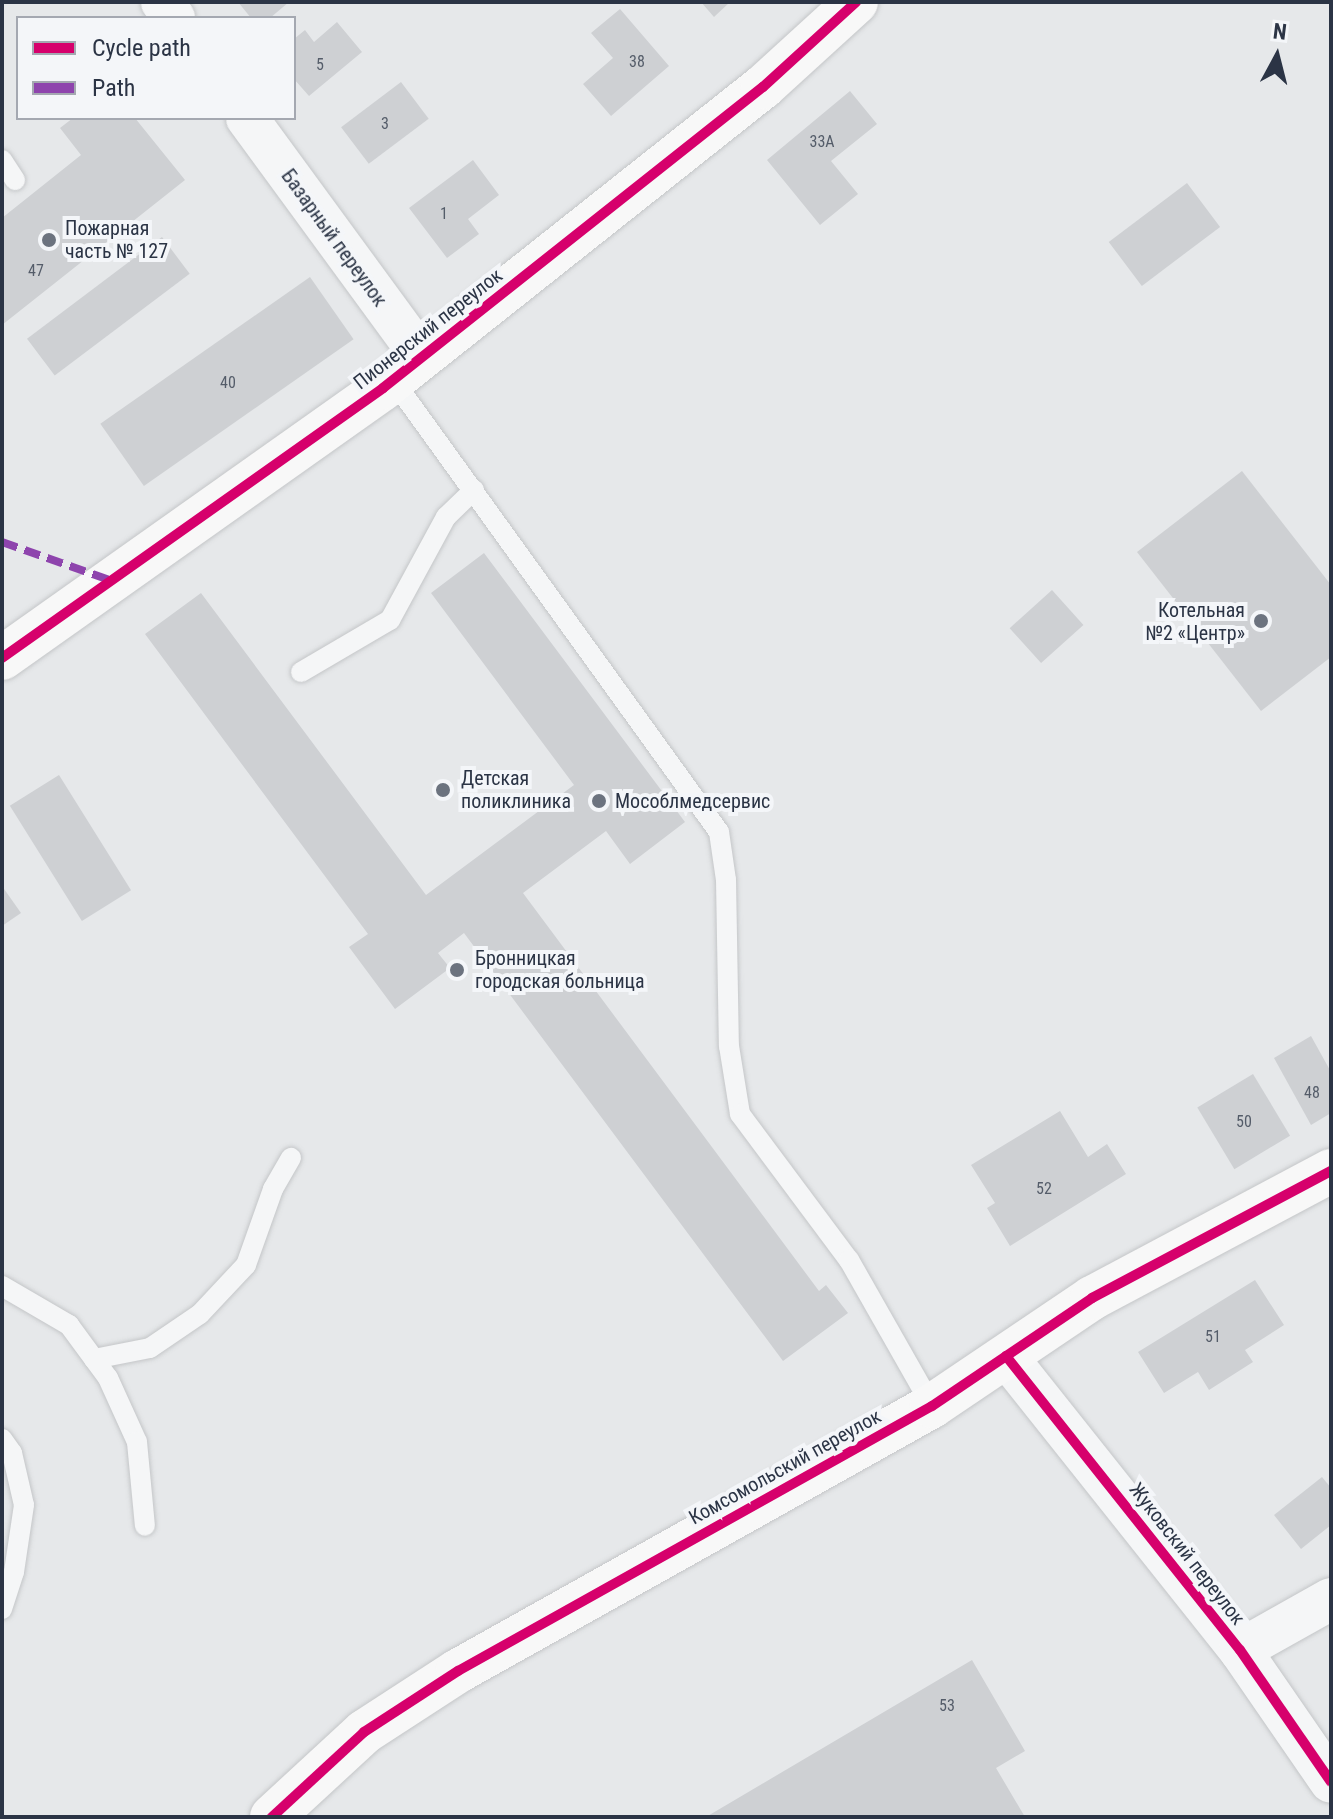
<!DOCTYPE html>
<meta charset="utf-8">
<style>
body{margin:0}
#map{position:relative;width:1333px;height:1819px;overflow:hidden;background:#e6e8ea;font-family:"Roboto Condensed",sans-serif}
div>[style]{position:absolute}
.building>*{inset:0;background:#ced0d3;transform-origin:0 0}
.roads{filter:drop-shadow(0 0 2px #c4c6c8) drop-shadow(0 0 2px #c4c6c8)}
.lane>*{height:20px;margin:-10px;padding:0 10px;transform-origin:10px;border-radius:10px;background:#f5f6f7}
.street>*{height:42px;margin:-21px;padding:0 21px;transform-origin:21px;border-radius:21px;background:#f5f6f7}
.secondary>*{height:44px;margin:-22px;padding:0 22px;transform-origin:22px;border-radius:22px;background:#f8f8f8}
.quiet>*{height:8px;margin-top:-4px;transform-origin:0;background:repeating-linear-gradient(90deg,#8e44ad 0 16px,transparent 0 24px)}
.cycleway>*{height:10px;margin:-5px;padding:0 5px;transform-origin:5px;border-radius:5px;background:#d6006c}
.dots>*{width:22px;height:22px;translate:-50% -50%;box-sizing:border-box;border:4px solid #f4f6f9;border-radius:50%}
span{translate:-50% -50%;white-space:nowrap;text-align:center;line-height:1.15;-webkit-text-stroke:8px #f4f6f9;paint-order:stroke}
.number-label{font-size:16px;color:#545c69}
.number-label span{-webkit-text-stroke-width:0}
.poi-label{font-size:20px;color:#2b3445}
.left{translate:0 -50%;text-align:left}
.right{translate:-100% -50%;text-align:right}
.street-label{font-size:20px;color:#2b3445}
.frame{position:absolute;inset:0;border:4px solid #2b3445;pointer-events:none}
.legend{position:absolute;left:16px;top:16px;width:280px;height:104px;box-sizing:border-box;background:#f4f6f9;border:2px solid #a4a8b1;margin:0;padding:10px 14px;list-style:none;font-size:24px;color:#2b3445}
.legend li{display:flex;align-items:center;gap:16px;height:40px}
.legend b{width:40px;border:2px solid #a4a8b1}
.north{position:absolute;left:1237px;top:16px;width:80px;height:80px;-webkit-text-stroke:6px #f4f6f9;paint-order:stroke;rotate:7deg;font-size:22px;font-weight:700;line-height:32px;text-align:center;color:#2b3445}
.north::after{content:'';display:block;margin:auto;width:28px;height:36px;background:#2b3445;clip-path:polygon(50% 0,100% 100%,50% 72%,0 100%)}
</style>
<div id="map">
<div class="building">
<div style="clip-path:polygon(238px 2px,289px 2px,270px 18px,251px 18px)"></div>
<div style="clip-path:polygon(701px 2px,730px 2px,714px 17px)"></div>
<div style="clip-path:polygon(620px 9px,669px 66px,611px 116px,583px 84px,613px 58px,591px 33px)"></div>
<div style="clip-path:polygon(337px 22px,362px 52px,309px 96px,294px 79px,294px 39px,305px 30px,314px 42px)"></div>
<div style="left:401px;top:82px;width:46px;height:75px;rotate:53deg"></div>
<div style="clip-path:polygon(850px 91px,877px 124px,831px 161px,858px 194px,820px 225px,767px 160px)"></div>
<div style="clip-path:polygon(73px 118px,135px 118px,185px 180px,2px 325px,2px 218px,81px 155px,60px 128px)"></div>
<div style="clip-path:polygon(473px 160px,499px 195px,468px 219px,479px 234px,447px 258px,409px 208px)"></div>
<div style="left:1187px;top:183px;width:55px;height:98px;rotate:53deg"></div>
<div style="left:162px;top:237px;width:46px;height:169px;rotate:53deg"></div>
<div style="left:310px;top:277px;width:76px;height:256px;rotate:55deg"></div>
<div style="clip-path:polygon(1242px 471px,1331px 585px,1331px 657px,1261px 711px,1137px 552px)"></div>
<div style="clip-path:polygon(484px 553px,685px 822px,630px 864px,606px 831px,523px 893px,819px 1291px,826px 1285px,848px 1313px,783px 1361px,464px 933px,438px 953px,450px 968px,395px 1009px,349px 947px,368px 934px,145px 634px,201px 593px,426px 895px,574px 785px,431px 593px)"></div>
<div style="left:1052px;top:590px;width:47px;height:57px;rotate:48deg"></div>
<div style="left:59px;top:775px;width:136px;height:58px;rotate:58deg"></div>
<div style="clip-path:polygon(2px 886px,21px 913px,2px 926px)"></div>
<div style="clip-path:polygon(1311px 1036px,1331px 1072px,1331px 1113px,1311px 1125px,1274px 1058px)"></div>
<div style="left:1253px;top:1074px;width:72px;height:65px;rotate:59deg"></div>
<div style="clip-path:polygon(1060px 1111px,1088px 1157px,1107px 1144px,1126px 1174px,1010px 1246px,987px 1208px,995px 1203px,971px 1165px)"></div>
<div style="clip-path:polygon(1255px 1280px,1284px 1325px,1245px 1350px,1253px 1362px,1209px 1390px,1198px 1372px,1164px 1393px,1138px 1352px)"></div>
<div style="clip-path:polygon(1322px 1477px,1331px 1488px,1331px 1525px,1301px 1549px,1274px 1515px)"></div>
<div style="clip-path:polygon(972px 1660px,1025px 1751px,996px 1768px,1025px 1817px,706px 1817px)"></div>
</div>
<div class="roads">
<div class="lane">
<div style="left:2px;top:160px;width:24px;rotate:57deg"></div>
<div style="left:393px;top:380px;width:557px;rotate:54.2deg"></div>
<div style="left:719px;top:832px;width:49px;rotate:81.7deg"></div>
<div style="left:726px;top:880px;width:166px;rotate:89deg"></div>
<div style="left:729px;top:1046px;width:69px;rotate:80.8deg"></div>
<div style="left:740px;top:1114px;width:182px;rotate:53.3deg"></div>
<div style="left:849px;top:1260px;width:168px;rotate:60.4deg"></div>
<div style="left:301px;top:672px;width:103px;rotate:-30.3deg"></div>
<div style="left:390px;top:620px;width:117px;rotate:-61.5deg"></div>
<div style="left:446px;top:517px;width:39px;rotate:-44deg"></div>
<div style="left:2px;top:1286px;width:78px;rotate:30.2deg"></div>
<div style="left:69px;top:1325px;width:66px;rotate:53.7deg"></div>
<div style="left:108px;top:1378px;width:70px;rotate:65.6deg"></div>
<div style="left:137px;top:1442px;width:84px;rotate:84.6deg"></div>
<div style="left:94px;top:1359px;width:57px;rotate:-11.1deg"></div>
<div style="left:150px;top:1348px;width:60px;rotate:-34.2deg"></div>
<div style="left:200px;top:1314px;width:67px;rotate:-46.8deg"></div>
<div style="left:246px;top:1265px;width:81px;rotate:-70.4deg"></div>
<div style="left:273px;top:1189px;width:36px;rotate:-60deg"></div>
<div style="left:2px;top:1439px;width:17px;rotate:54deg"></div>
<div style="left:12px;top:1453px;width:53px;rotate:77deg"></div>
<div style="left:24px;top:1505px;width:68px;rotate:98.5deg"></div>
<div style="left:14px;top:1572px;width:39px;rotate:108deg"></div>
</div>
<div class="street">
<div style="left:162px;top:2px;width:20px;rotate:53deg"></div>
<div style="left:247px;top:118px;width:296px;rotate:53.8deg"></div>
<div style="left:1006px;top:1356px;width:376px;rotate:51.5deg"></div>
<div style="left:1240px;top:1650px;width:160px;rotate:55.4deg"></div>
<div style="left:1240px;top:1650px;width:104px;rotate:-29.3deg"></div>
</div>
<div class="secondary">
<div style="left:2px;top:658px;width:467px;rotate:-35.3deg"></div>
<div style="left:383px;top:388px;width:485px;rotate:-38.4deg"></div>
<div style="left:763px;top:87px;width:126px;rotate:-42.4deg"></div>
<div style="left:272px;top:1817px;width:125px;rotate:-42.7deg"></div>
<div style="left:364px;top:1732px;width:112px;rotate:-33deg"></div>
<div style="left:458px;top:1671px;width:543px;rotate:-29.21deg"></div>
<div style="left:932px;top:1406px;width:193px;rotate:-34deg"></div>
<div style="left:1092px;top:1298px;width:271px;rotate:-28deg"></div>
</div>
</div>
<div class="quiet">
<div style="left:2px;top:542px;width:117px;rotate:19.5deg"></div>
</div>
<div class="cycleway">
<div style="left:2px;top:658px;width:467px;rotate:-35.3deg"></div>
<div style="left:383px;top:388px;width:485px;rotate:-38.4deg"></div>
<div style="left:763px;top:87px;width:126px;rotate:-42.4deg"></div>
<div style="left:1006px;top:1356px;width:376px;rotate:51.5deg"></div>
<div style="left:1240px;top:1650px;width:160px;rotate:55.4deg"></div>
<div style="left:272px;top:1817px;width:125px;rotate:-42.7deg"></div>
<div style="left:364px;top:1732px;width:112px;rotate:-33deg"></div>
<div style="left:458px;top:1671px;width:543px;rotate:-29.21deg"></div>
<div style="left:932px;top:1406px;width:193px;rotate:-34deg"></div>
<div style="left:1092px;top:1298px;width:271px;rotate:-28deg"></div>
</div>
<div class="dots">
<div style="left:49px;top:240px;background:#6c737f"></div>
<div style="left:1261px;top:621px;background:#6c737f"></div>
<div style="left:443px;top:790px;background:#6c737f"></div>
<div style="left:599px;top:801px;background:#6c737f"></div>
<div style="left:457px;top:970px;background:#6c737f"></div>
</div>
<div class="number-label">
<span style="left:637px;top:62px">38</span>
<span style="left:320px;top:65px">5</span>
<span style="left:385px;top:124px">3</span>
<span style="left:822px;top:142px">33А</span>
<span style="left:444px;top:214px">1</span>
<span style="left:36px;top:271px">47</span>
<span style="left:228px;top:383px">40</span>
<span style="left:1312px;top:1093px">48</span>
<span style="left:1244px;top:1122px">50</span>
<span style="left:1044px;top:1189px">52</span>
<span style="left:1213px;top:1337px">51</span>
<span style="left:947px;top:1706px">53</span>
</div>
<div class="poi-label">
<span class="left" style="left:65px;top:240px">Пожарная<br>часть № 127</span>
<span class="right" style="left:1245px;top:622px">Котельная<br>№2 «Центр»</span>
<span class="left" style="left:461px;top:790px">Детская<br>поликлиника</span>
<span class="left" style="left:615px;top:801px">Мособлмедсервис</span>
<span class="left" style="left:475px;top:970px">Бронницкая<br>городская больница</span>
</div>
<div class="street-label">
<span style="left:334px;top:238px;rotate:54deg">Базарный переулок</span>
<span style="left:428px;top:329px;rotate:-38deg">Пионерский переулок</span>
<span style="left:785px;top:1467px;rotate:-29deg">Комсомольский переулок</span>
<span style="left:1187px;top:1554px;rotate:52deg">Жуковский переулок</span>
</div>
<div class="frame"></div>
<ul class="legend">
<li><b style="height:10px;background:#d6006c"></b>Cycle path</li>
<li><b style="height:10px;background:#8e44ad"></b>Path</li>
</ul>
<div class="north">N</div>
</div>
